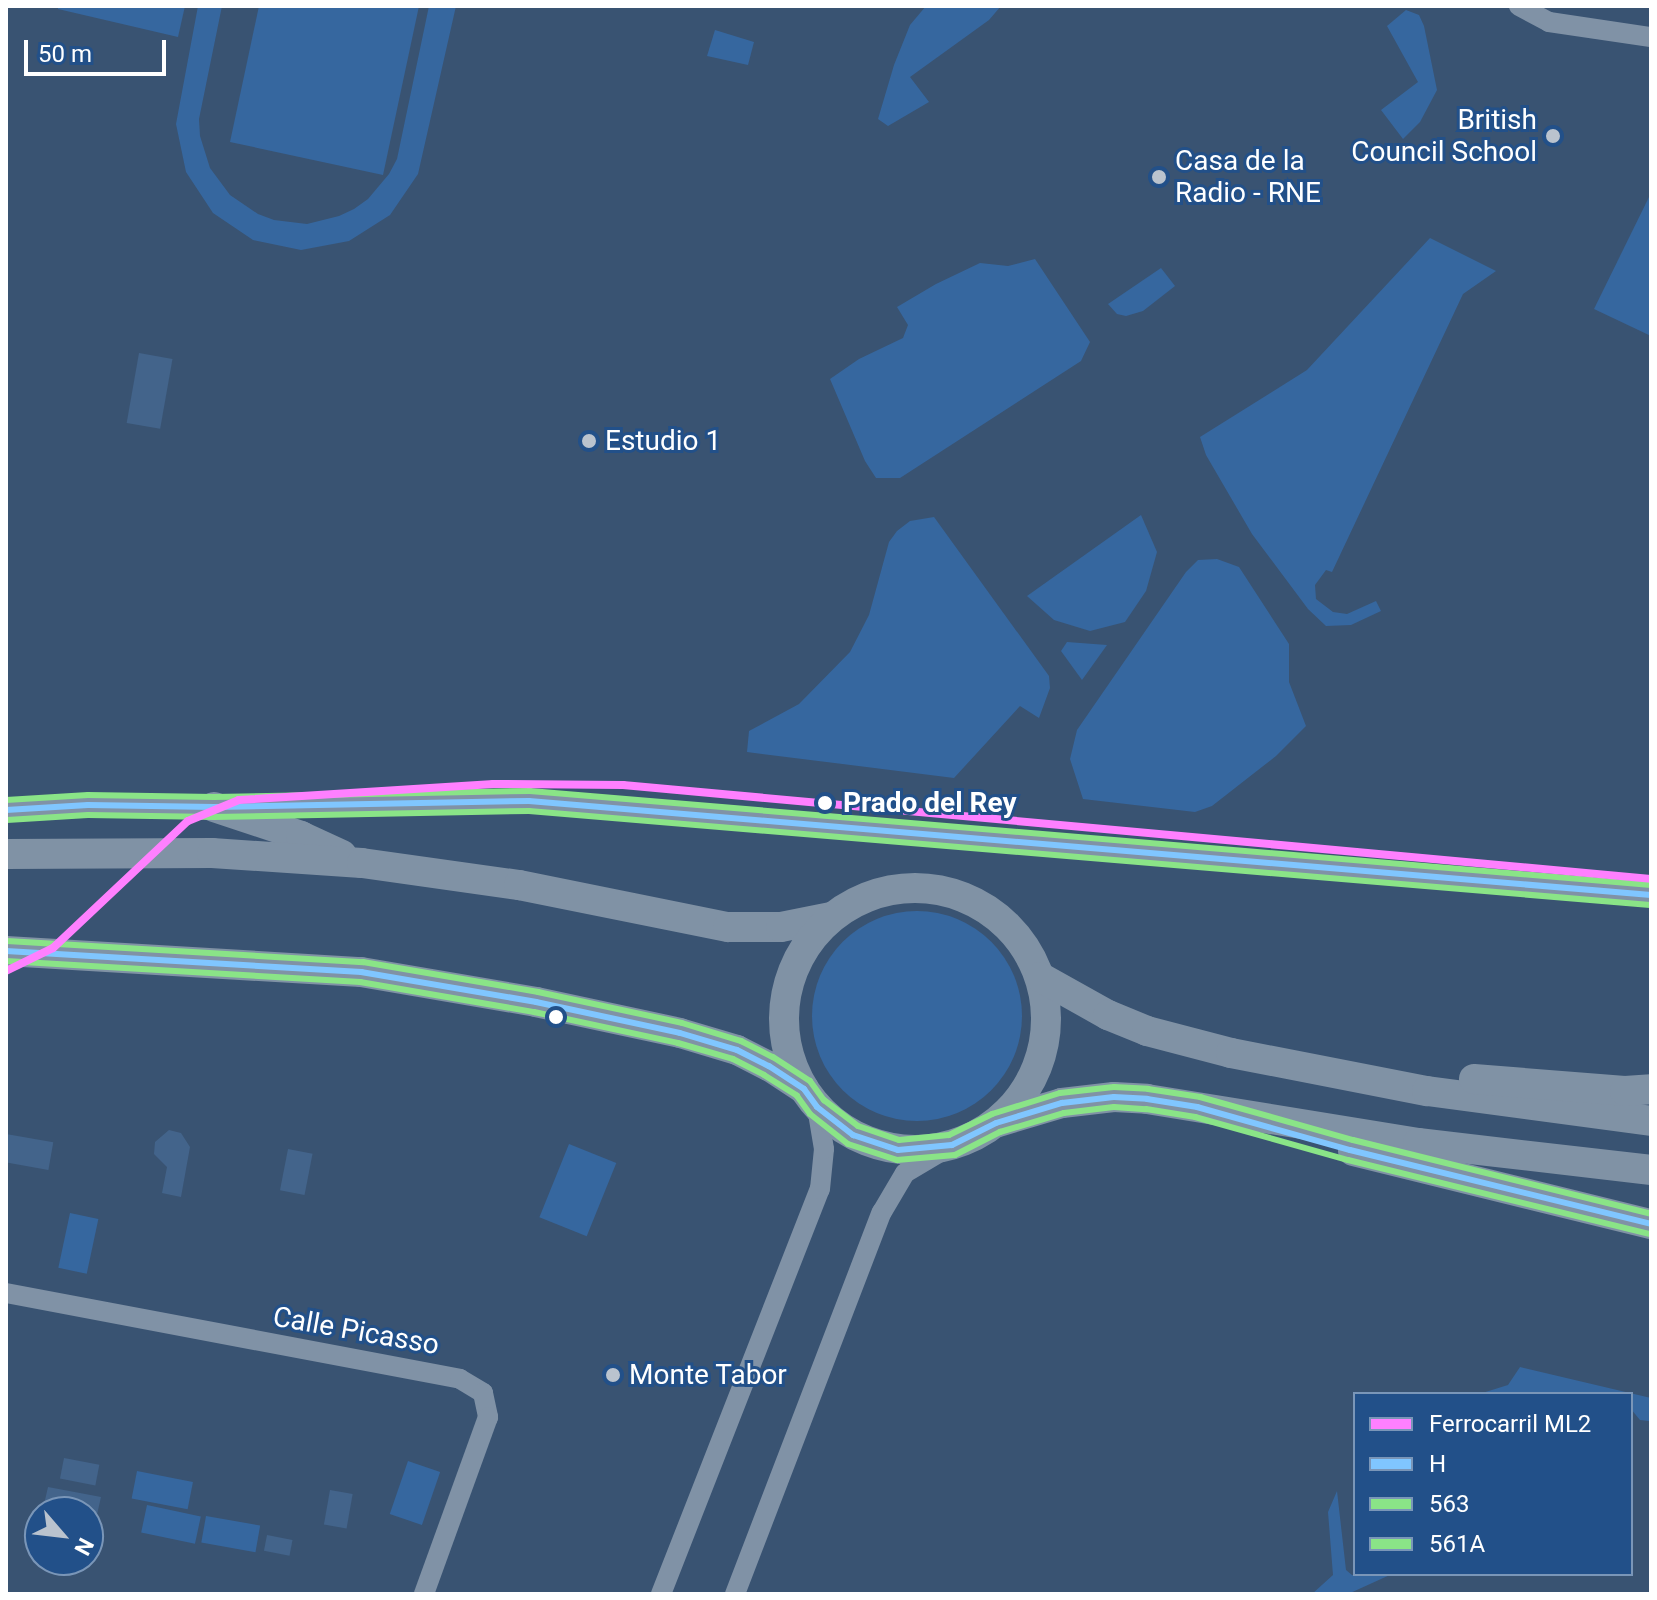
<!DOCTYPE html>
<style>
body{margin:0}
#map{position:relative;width:1657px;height:1600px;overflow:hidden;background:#395372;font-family:Roboto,sans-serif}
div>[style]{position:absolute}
.green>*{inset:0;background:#36679f;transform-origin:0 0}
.round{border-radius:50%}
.water>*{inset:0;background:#43648b;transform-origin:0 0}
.minor>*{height:20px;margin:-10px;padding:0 10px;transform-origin:10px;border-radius:10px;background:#8092a6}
.highway>*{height:30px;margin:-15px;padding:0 15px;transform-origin:15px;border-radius:15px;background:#8092a5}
.highway>.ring{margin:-15px;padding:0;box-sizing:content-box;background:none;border:30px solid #8092a5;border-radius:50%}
.bus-1>*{height:6px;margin:-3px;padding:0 3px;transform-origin:3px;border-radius:3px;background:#80c6ff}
.bus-2>*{height:6px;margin:-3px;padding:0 3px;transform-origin:3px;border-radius:3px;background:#8ae487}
.bus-3>*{height:6px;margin:-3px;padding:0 3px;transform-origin:3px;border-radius:3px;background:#8ae487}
.rail-1>*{height:8px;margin:-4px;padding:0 4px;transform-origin:4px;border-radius:4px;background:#ff80ff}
.dots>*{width:22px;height:22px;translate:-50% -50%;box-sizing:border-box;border:4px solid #225089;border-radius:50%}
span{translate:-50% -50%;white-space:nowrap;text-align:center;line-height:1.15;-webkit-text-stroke:6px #225089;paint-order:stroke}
.poi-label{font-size:28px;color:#fff}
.right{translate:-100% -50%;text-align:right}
.left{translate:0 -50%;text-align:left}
.stop-label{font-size:28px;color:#fff;font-weight:700}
.street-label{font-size:28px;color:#fff}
.frame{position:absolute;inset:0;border:8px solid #fff;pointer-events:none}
.legend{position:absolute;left:1353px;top:1392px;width:280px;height:184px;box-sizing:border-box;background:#225089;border:2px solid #7a96b8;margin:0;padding:10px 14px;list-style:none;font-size:24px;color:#fff}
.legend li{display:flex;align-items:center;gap:16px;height:40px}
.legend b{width:40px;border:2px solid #7a96b8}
.north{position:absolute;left:24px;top:1496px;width:80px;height:80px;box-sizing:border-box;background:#225089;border:2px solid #7a96b8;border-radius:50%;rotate:118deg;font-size:22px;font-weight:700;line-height:32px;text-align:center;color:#fff}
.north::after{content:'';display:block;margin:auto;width:28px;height:36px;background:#bac3ce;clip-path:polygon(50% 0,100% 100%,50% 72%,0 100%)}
.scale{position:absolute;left:24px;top:40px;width:142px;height:36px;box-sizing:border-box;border:4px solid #fff;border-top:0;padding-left:10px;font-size:24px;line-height:28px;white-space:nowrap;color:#fff;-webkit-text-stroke:6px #225089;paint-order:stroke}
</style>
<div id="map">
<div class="green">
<div style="clip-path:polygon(58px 6px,185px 6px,178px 37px,58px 9px)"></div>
<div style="clip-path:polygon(198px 6px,222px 6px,199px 119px,200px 136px,210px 168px,230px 195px,258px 214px,274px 220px,307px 224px,339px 216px,354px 209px,368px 199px,389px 174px,397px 159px,429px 6px,456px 6px,418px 174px,390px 215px,349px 241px,301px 250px,253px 240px,213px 213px,186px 172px,176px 124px)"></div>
<div style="clip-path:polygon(259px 6px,419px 6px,383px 175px,230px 142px)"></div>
<div style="clip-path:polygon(926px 6px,1001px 6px,989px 20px,910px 77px,929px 102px,888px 126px,878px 119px,894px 65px,910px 25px)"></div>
<div style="clip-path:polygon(1406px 10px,1419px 15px,1424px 26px,1437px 90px,1420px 122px,1403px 139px,1381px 110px,1418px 82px,1387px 26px)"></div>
<div style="clip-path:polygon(715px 30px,754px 42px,748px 65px,707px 56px)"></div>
<div style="clip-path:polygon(1650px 195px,1651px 195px,1651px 336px,1594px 309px)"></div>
<div style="clip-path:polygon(1430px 238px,1496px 271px,1463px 294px,1332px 572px,1326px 570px,1315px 585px,1316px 599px,1333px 612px,1347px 614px,1376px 601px,1381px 611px,1351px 625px,1326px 626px,1308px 609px,1252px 534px,1206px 455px,1200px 437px,1307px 370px)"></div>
<div style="clip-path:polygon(1035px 259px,1090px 342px,1081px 361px,900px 478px,876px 478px,865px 461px,830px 379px,859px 359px,903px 338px,908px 325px,897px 307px,936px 284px,980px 263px,1008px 266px)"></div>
<div style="clip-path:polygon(1161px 268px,1175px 286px,1143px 311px,1126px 316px,1117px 314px,1108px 304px)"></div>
<div style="clip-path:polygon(1141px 515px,1157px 552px,1146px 591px,1125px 622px,1090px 631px,1054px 620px,1027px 596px)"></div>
<div style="clip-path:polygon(934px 517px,1049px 676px,1050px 688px,1039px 718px,1020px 706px,954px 778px,747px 752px,749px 731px,799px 704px,850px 652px,869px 615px,889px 542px,897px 531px,910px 521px)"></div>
<div style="clip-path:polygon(1217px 559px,1239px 567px,1289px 644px,1289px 682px,1306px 726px,1276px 756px,1212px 806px,1195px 812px,1083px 799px,1070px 759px,1077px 730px,1186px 572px,1198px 560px)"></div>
<div style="clip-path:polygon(1067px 642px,1107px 645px,1082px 680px,1061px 651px)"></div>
<div class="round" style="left:812px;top:911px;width:210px;height:210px"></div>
<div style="left:569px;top:1144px;width:51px;height:79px;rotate:22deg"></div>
<div style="left:70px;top:1213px;width:29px;height:56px;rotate:12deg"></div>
<div style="clip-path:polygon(1520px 1367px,1651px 1398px,1651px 1416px,1649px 1421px,1640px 1420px,1631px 1409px,1631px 1394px,1479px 1394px,1508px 1385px)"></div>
<div style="left:408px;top:1461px;width:34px;height:56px;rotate:19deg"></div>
<div style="left:137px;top:1471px;width:57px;height:28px;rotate:11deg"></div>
<div style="clip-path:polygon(1337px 1491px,1346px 1570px,1352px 1575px,1392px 1574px,1348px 1594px,1312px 1594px,1333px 1575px,1328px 1512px)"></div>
<div style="left:147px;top:1505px;width:55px;height:28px;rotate:12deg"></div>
<div style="left:206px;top:1516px;width:55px;height:27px;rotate:10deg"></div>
</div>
<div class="water">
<div style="left:139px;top:353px;width:34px;height:71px;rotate:10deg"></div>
<div style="clip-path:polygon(169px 1130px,181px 1133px,190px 1147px,181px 1197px,162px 1193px,167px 1167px,154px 1154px,155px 1142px)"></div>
<div style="left:6px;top:1134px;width:48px;height:28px;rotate:10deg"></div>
<div style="left:288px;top:1149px;width:25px;height:42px;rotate:11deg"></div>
<div style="left:64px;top:1458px;width:36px;height:21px;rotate:11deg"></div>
<div style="clip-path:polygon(48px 1487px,101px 1497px,96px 1519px,88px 1518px,88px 1512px,43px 1509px)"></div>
<div style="left:330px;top:1490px;width:23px;height:35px;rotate:10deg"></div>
<div style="left:267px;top:1535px;width:26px;height:16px;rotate:11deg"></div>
</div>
<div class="minor">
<div style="left:1519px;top:6px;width:34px;rotate:28deg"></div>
<div style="left:1549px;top:22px;width:103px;rotate:8.4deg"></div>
<div style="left:6px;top:810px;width:82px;rotate:-3.5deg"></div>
<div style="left:88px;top:805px;width:126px;rotate:0.9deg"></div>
<div style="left:214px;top:807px;width:315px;rotate:-1.1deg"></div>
<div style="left:529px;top:801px;width:1126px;rotate:4.79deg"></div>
<div style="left:6px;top:1293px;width:462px;rotate:10.7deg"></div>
<div style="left:460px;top:1379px;width:27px;rotate:31deg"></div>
<div style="left:483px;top:1393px;width:25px;rotate:78deg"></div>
<div style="left:488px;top:1417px;width:188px;rotate:109.9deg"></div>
<div style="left:661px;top:1594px;width:435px;rotate:-68.6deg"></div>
<div style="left:820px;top:1189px;width:40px;rotate:-84.3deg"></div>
<div style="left:824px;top:1149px;width:43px;rotate:-99.5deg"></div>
<div style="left:735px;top:1594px;width:409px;rotate:-69deg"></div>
<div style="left:882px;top:1212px;width:45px;rotate:-59.5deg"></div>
<div style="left:905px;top:1173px;width:55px;rotate:-30.8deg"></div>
</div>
<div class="highway">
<div style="left:214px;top:807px;width:92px;rotate:18.4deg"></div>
<div style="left:301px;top:836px;width:45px;rotate:24.9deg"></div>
<div style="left:6px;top:854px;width:206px;rotate:-0.3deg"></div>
<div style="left:212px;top:853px;width:150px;rotate:3.8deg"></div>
<div style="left:362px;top:863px;width:159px;rotate:8deg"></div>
<div style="left:519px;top:885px;width:213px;rotate:11.4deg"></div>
<div style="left:728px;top:927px;width:53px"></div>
<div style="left:781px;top:927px;width:51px;rotate:-11.3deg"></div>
<div class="ring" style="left:784px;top:888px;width:232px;height:232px"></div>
<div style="left:6px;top:951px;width:356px;rotate:3.4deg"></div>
<div style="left:361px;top:972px;width:178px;rotate:9.7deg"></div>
<div style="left:536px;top:1002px;width:147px;rotate:12.1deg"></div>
<div style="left:680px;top:1033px;width:59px;rotate:16.6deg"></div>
<div style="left:737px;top:1050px;width:36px;rotate:27deg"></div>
<div style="left:769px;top:1066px;width:42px;rotate:33.3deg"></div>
<div style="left:1040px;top:977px;width:78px;rotate:29.2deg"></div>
<div style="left:1108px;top:1015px;width:42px;rotate:22.3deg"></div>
<div style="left:1147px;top:1031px;width:87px;rotate:14.7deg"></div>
<div style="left:1231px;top:1053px;width:200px;rotate:11deg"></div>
<div style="left:1427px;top:1091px;width:226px;rotate:7.6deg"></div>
<div style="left:1474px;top:1079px;width:151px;rotate:4.5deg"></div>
<div style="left:1625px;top:1091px;width:26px;rotate:-4deg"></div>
<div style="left:998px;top:1122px;width:67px;rotate:-16.5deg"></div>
<div style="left:1062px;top:1103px;width:52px;rotate:-6.6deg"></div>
<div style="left:1114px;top:1097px;width:33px;rotate:3deg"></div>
<div style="left:1147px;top:1099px;width:275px;rotate:9.2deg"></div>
<div style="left:1418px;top:1143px;width:235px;rotate:6.6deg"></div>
<div style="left:1353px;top:1151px;width:307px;rotate:13.8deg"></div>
</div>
<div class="bus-1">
<div style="left:6px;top:810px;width:82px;rotate:-3.5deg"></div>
<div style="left:88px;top:805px;width:126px;rotate:0.9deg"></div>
<div style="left:214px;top:807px;width:315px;rotate:-1.1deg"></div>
<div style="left:529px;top:801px;width:1126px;rotate:4.79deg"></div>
<div style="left:6px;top:951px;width:356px;rotate:3.4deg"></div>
<div style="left:361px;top:972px;width:178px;rotate:9.7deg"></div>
<div style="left:536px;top:1002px;width:147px;rotate:12.1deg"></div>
<div style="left:680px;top:1033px;width:59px;rotate:16.6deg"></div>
<div style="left:737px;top:1050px;width:36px;rotate:27deg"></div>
<div style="left:769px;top:1066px;width:42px;rotate:33.3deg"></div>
<div style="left:804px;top:1089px;width:22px;rotate:54deg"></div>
<div style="left:817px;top:1107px;width:46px;rotate:37.9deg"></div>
<div style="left:853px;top:1135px;width:47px;rotate:18.4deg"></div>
<div style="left:898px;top:1150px;width:54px;rotate:-5.3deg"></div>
<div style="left:952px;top:1145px;width:49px;rotate:-26.6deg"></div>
<div style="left:996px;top:1123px;width:69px;rotate:-16.9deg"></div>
<div style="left:1062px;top:1103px;width:52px;rotate:-6.6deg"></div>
<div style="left:1114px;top:1097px;width:33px;rotate:3deg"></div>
<div style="left:1147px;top:1099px;width:51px;rotate:9.1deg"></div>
<div style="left:1197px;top:1107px;width:159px;rotate:15.7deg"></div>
<div style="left:1350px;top:1150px;width:310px;rotate:13.8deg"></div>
</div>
<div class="bus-2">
<div style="left:7px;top:820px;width:81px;rotate:-3.5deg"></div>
<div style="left:88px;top:815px;width:126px;rotate:0.9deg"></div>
<div style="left:214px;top:817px;width:315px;rotate:-1.1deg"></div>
<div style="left:529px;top:811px;width:1125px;rotate:4.79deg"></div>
<div style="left:6px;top:961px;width:355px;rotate:3.4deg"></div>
<div style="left:360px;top:982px;width:177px;rotate:9.8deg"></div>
<div style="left:534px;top:1012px;width:147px;rotate:12.1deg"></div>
<div style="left:678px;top:1043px;width:57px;rotate:16.2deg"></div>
<div style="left:733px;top:1059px;width:35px;rotate:27deg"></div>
<div style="left:764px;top:1075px;width:39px;rotate:32deg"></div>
<div style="left:797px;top:1096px;width:22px;rotate:54deg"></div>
<div style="left:810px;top:1114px;width:48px;rotate:38.3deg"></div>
<div style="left:848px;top:1144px;width:52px;rotate:18.1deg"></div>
<div style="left:897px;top:1160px;width:58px;rotate:-4.9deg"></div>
<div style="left:955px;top:1155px;width:51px;rotate:-27.1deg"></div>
<div style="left:1000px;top:1132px;width:67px;rotate:-16.5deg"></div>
<div style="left:1064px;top:1113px;width:50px;rotate:-6.8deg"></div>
<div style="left:1114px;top:1107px;width:32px;rotate:4deg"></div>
<div style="left:1146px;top:1109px;width:50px;rotate:9.3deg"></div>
<div style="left:1195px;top:1117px;width:159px;rotate:15.7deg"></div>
<div style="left:1348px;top:1160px;width:310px;rotate:13.8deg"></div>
</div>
<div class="bus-3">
<div style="left:6px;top:800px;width:82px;rotate:-3.5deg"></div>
<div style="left:88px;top:795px;width:126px;rotate:0.9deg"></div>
<div style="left:214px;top:797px;width:316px;rotate:-1.1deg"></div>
<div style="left:530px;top:791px;width:1125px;rotate:4.79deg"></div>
<div style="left:7px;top:941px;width:357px;rotate:3.4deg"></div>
<div style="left:363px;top:962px;width:178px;rotate:9.7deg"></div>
<div style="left:538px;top:992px;width:147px;rotate:12.1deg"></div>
<div style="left:682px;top:1023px;width:62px;rotate:17deg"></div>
<div style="left:741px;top:1041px;width:36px;rotate:27deg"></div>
<div style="left:773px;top:1057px;width:44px;rotate:33deg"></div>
<div style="left:810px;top:1081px;width:24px;rotate:54deg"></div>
<div style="left:824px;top:1100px;width:43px;rotate:37.4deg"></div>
<div style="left:858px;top:1126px;width:43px;rotate:18.9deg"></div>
<div style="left:899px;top:1140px;width:50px;rotate:-5.7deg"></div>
<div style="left:949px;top:1135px;width:48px;rotate:-26deg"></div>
<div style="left:992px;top:1114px;width:71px;rotate:-17.2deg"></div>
<div style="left:1060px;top:1093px;width:54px;rotate:-6.3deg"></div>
<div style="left:1114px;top:1087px;width:34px;rotate:3deg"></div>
<div style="left:1148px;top:1089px;width:53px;rotate:8.7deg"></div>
<div style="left:1200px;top:1097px;width:159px;rotate:15.7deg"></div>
<div style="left:1353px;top:1140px;width:307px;rotate:13.9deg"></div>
</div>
<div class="rail-1">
<div style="left:6px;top:971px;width:52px;rotate:-26.1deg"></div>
<div style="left:53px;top:948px;width:185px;rotate:-43.3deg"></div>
<div style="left:188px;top:821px;width:55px;rotate:-22.4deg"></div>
<div style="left:239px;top:800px;width:255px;rotate:-3.6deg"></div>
<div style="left:493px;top:784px;width:130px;rotate:0.4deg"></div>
<div style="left:623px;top:785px;width:1032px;rotate:5.22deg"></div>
</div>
<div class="dots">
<div style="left:1553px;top:136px;background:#bac3ce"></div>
<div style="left:1159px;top:177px;background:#bac3ce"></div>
<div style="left:589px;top:441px;background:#bac3ce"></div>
<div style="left:825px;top:803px;background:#fff"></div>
<div style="left:556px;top:1017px;background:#fff"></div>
<div style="left:613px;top:1375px;background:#bac3ce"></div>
</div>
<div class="poi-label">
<span class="right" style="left:1537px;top:136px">British<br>Council School</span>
<span class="left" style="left:1175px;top:177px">Casa de la<br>Radio - RNE</span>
<span class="left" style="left:605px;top:441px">Estudio 1</span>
<span class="left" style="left:629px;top:1375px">Monte Tabor</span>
</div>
<div class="stop-label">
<span class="left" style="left:843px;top:803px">Prado del Rey</span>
</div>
<div class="street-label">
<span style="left:356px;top:1331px;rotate:10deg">Calle Picasso</span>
</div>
<div class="frame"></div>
<ul class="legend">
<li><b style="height:10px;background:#ff80ff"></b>Ferrocarril ML2</li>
<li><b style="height:10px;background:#80c6ff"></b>H</li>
<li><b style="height:10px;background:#8ae487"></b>563</li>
<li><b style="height:10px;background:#8ae487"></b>561A</li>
</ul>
<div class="north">N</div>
<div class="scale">50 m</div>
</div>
